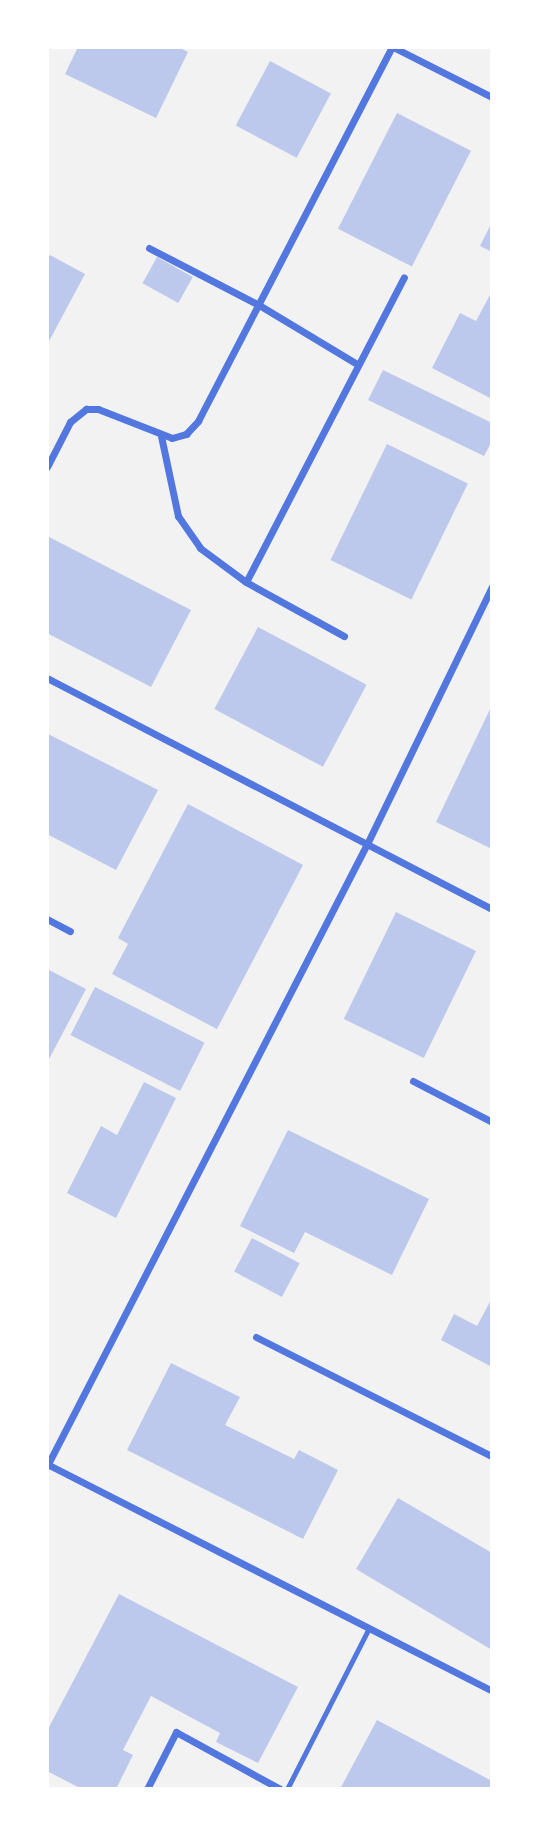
<!DOCTYPE html>
<style>
body{margin:0}
#map{position:relative;width:539px;height:1836px;overflow:hidden;background:#f2f2f2;font-family:"Open Sans",sans-serif}
div>[style]{position:absolute}
.building>*{inset:0;background:#bdc9ec;transform-origin:0 0}
.service>*{height:5px;margin:-2.5px;padding:0 2.5px;transform-origin:2.5px;border-radius:2.5px;background:#5277de}
.minor>*{height:7px;margin:-3.5px;padding:0 3.5px;transform-origin:3.5px;border-radius:3.5px;background:#5277de}
span{translate:-50% -50%;white-space:nowrap;text-align:center;line-height:1.15;-webkit-text-stroke:6px #fff;paint-order:stroke}
.frame{position:absolute;inset:0;border:49px solid #fff;pointer-events:none}
</style>
<div id="map">
<div class="building">
<div style="clip-path:polygon(78px 47px,178px 47px,188px 52px,156px 118px,65px 74px)"></div>
<div style="left:270px;top:61px;width:69px;height:73px;rotate:28deg"></div>
<div style="left:397px;top:113px;width:83px;height:130px;rotate:27deg"></div>
<div style="clip-path:polygon(492px 222px,492px 252px,480px 246px)"></div>
<div style="clip-path:polygon(50px 255px,85px 274px,47px 345px,47px 259px)"></div>
<div style="left:157px;top:257px;width:41px;height:30px;rotate:29deg"></div>
<div style="clip-path:polygon(492px 291px,492px 399px,432px 368px,460px 313px,476px 321px)"></div>
<div style="clip-path:polygon(383px 370px,492px 423px,492px 441px,484px 456px,368px 400px)"></div>
<div style="left:387px;top:444px;width:90px;height:129px;rotate:26deg"></div>
<div style="clip-path:polygon(47px 536px,191px 610px,151px 687px,47px 633px)"></div>
<div style="left:258px;top:627px;width:123px;height:93px;rotate:28deg"></div>
<div style="clip-path:polygon(492px 705px,492px 849px,436px 822px)"></div>
<div style="clip-path:polygon(48px 734px,158px 790px,116px 870px,47px 834px)"></div>
<div style="clip-path:polygon(188px 804px,303px 865px,217px 1029px,112px 974px,128px 944px,118px 938px)"></div>
<div style="left:396px;top:912px;width:89px;height:119px;rotate:26deg"></div>
<div style="clip-path:polygon(47px 969px,86px 989px,47px 1063px)"></div>
<div style="left:95px;top:987px;width:123px;height:54px;rotate:27deg"></div>
<div style="clip-path:polygon(144px 1082px,176px 1098px,116px 1218px,67px 1193px,101px 1126px,117px 1135px)"></div>
<div style="clip-path:polygon(288px 1130px,429px 1199px,392px 1275px,305px 1232px,294px 1253px,240px 1226px)"></div>
<div style="left:252px;top:1238px;width:54px;height:38px;rotate:28deg"></div>
<div style="clip-path:polygon(492px 1298px,492px 1367px,441px 1340px,454px 1314px,477px 1326px)"></div>
<div style="clip-path:polygon(171px 1363px,240px 1397px,225px 1425px,294px 1459px,299px 1450px,338px 1470px,303px 1539px,127px 1450px)"></div>
<div style="clip-path:polygon(398px 1498px,492px 1553px,492px 1650px,356px 1569px)"></div>
<div style="clip-path:polygon(119px 1594px,298px 1687px,258px 1763px,216px 1742px,220px 1733px,151px 1696px,123px 1750px,133px 1755px,116px 1789px,82px 1789px,47px 1771px,47px 1731px)"></div>
<div style="clip-path:polygon(377px 1720px,492px 1781px,492px 1789px,340px 1789px)"></div>
</div>
<div class="service">
<div style="left:287px;top:1789px;width:181px;rotate:-63deg"></div>
</div>
<div class="minor">
<div style="left:393px;top:47px;width:111px;rotate:26.8deg"></div>
<div style="left:149px;top:248px;width:124px;rotate:27.4deg"></div>
<div style="left:259px;top:305px;width:112px;rotate:31.1deg"></div>
<div style="left:161px;top:436px;width:82px;rotate:78deg"></div>
<div style="left:178px;top:516px;width:39px;rotate:55deg"></div>
<div style="left:200px;top:548px;width:57px;rotate:36.5deg"></div>
<div style="left:246px;top:582px;width:112px;rotate:28.9deg"></div>
<div style="left:47px;top:467px;width:51px;rotate:-62.9deg"></div>
<div style="left:70px;top:422px;width:21px;rotate:-39deg"></div>
<div style="left:86px;top:409px;width:12px"></div>
<div style="left:98px;top:409px;width:79px;rotate:21.4deg"></div>
<div style="left:172px;top:438px;width:15px;rotate:-16deg"></div>
<div style="left:186px;top:434px;width:18px;rotate:-47deg"></div>
<div style="left:198px;top:421px;width:421px;rotate:-62.6deg"></div>
<div style="left:246px;top:582px;width:343px;rotate:-62.6deg"></div>
<div style="left:47px;top:678px;width:501px;rotate:27.43deg"></div>
<div style="left:47px;top:919px;width:26px;rotate:28deg"></div>
<div style="left:413px;top:1081px;width:89px;rotate:27.4deg"></div>
<div style="left:256px;top:1337px;width:264px;rotate:26.8deg"></div>
<div style="left:47px;top:1464px;width:500px;rotate:27deg"></div>
<div style="left:47px;top:1466px;width:699px;rotate:-62.78deg"></div>
<div style="left:367px;top:844px;width:287px;rotate:-64.1deg"></div>
<div style="left:147px;top:1789px;width:64px;rotate:-63deg"></div>
<div style="left:176px;top:1732px;width:119px;rotate:28.7deg"></div>
</div>
<div class="frame"></div>
</div>
